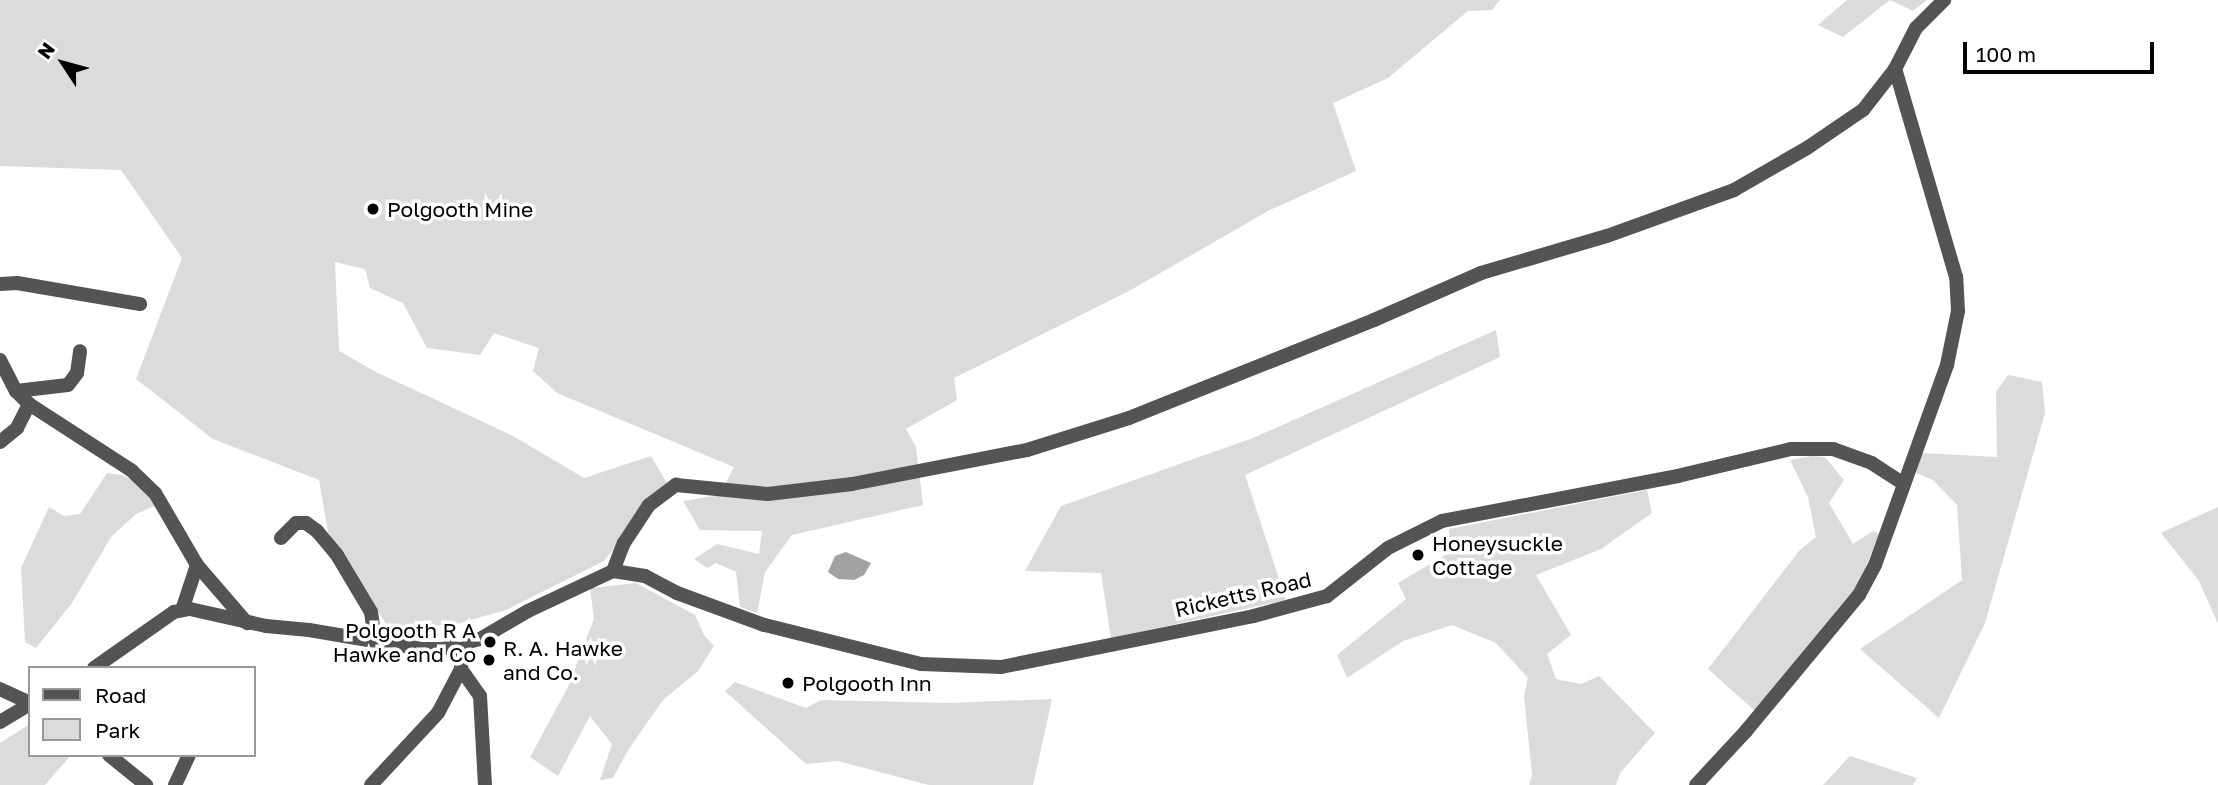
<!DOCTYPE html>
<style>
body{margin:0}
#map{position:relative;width:2218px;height:785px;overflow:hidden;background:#fff;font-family:"Golos Text",sans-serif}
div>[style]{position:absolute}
.green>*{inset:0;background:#dbdbdb}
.water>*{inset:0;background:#a2a2a2}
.minor>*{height:14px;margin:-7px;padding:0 7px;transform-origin:7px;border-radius:7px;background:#545454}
.tertiary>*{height:14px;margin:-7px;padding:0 7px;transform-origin:7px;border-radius:7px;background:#545454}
.dots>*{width:19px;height:19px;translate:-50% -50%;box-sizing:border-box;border:4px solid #fff;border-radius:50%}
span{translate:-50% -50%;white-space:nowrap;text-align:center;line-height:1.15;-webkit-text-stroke:7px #fff;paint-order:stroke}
.poi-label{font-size:21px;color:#000}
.left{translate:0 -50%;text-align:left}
.right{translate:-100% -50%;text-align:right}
.street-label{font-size:21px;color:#000}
.legend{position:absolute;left:28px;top:666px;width:228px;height:91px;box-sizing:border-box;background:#fff;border:2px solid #999;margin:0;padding:9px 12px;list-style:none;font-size:21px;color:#000}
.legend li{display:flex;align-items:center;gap:14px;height:35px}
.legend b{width:35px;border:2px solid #999}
.north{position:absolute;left:28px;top:28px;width:70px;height:70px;-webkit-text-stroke:5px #fff;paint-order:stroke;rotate:306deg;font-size:19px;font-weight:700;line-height:28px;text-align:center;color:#000}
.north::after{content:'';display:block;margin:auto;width:24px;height:32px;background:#000;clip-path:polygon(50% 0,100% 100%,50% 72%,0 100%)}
.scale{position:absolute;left:1963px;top:42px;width:191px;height:32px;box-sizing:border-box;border:4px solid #000;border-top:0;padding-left:9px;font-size:21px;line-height:24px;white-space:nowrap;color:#000;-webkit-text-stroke:5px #fff;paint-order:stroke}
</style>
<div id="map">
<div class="green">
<div style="clip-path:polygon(0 0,1500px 0,1492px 10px,1468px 11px,1388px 78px,1333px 103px,1356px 171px,1268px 211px,1129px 291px,954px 378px,957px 400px,906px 429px,916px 447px,923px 505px,792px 535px,765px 572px,757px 613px,740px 607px,736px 572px,716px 563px,707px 568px,694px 559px,717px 544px,759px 554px,762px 531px,700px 530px,683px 501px,720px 495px,734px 467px,557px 393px,533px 371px,539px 348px,494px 333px,480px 355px,427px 348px,403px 303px,370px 288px,365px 269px,335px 262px,339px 351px,376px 372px,513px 436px,584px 478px,651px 456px,667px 483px,604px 561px,506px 610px,456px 624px,390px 630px,328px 532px,319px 480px,213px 439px,136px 379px,182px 258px,121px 170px,0 166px)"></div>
<div style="clip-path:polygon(1847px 0,1927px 0,1913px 11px,1890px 0,1843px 37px,1818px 25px)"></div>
<div style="clip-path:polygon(1496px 330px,1500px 357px,1245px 475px,1286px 600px,1111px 638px,1101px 573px,1025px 571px,1061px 506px,1253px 438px)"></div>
<div style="clip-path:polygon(2008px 375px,2042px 382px,2045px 413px,1985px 623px,1939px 718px,1860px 649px,1962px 580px,1957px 505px,1933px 480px,1916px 473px,1921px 453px,1997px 457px,1996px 392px)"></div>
<div style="clip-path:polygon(1812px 456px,1825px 457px,1844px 480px,1829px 503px,1853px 544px,1873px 531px,1879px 534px,1856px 591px,1756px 712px,1708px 669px,1799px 551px,1816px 537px,1808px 497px,1790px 460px)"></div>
<div style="clip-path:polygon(107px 473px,123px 475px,137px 483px,157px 505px,136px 514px,111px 537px,72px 603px,36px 648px,25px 642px,21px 568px,49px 507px,64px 516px,80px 514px)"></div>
<div style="clip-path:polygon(1647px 490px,1652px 513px,1601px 549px,1536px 575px,1571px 635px,1547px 654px,1556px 679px,1581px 684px,1599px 676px,1655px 733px,1620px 773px,1616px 785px,1529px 785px,1532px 775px,1524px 696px,1528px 678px,1496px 643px,1452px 625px,1403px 641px,1347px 678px,1337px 655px,1406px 599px,1398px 583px,1447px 554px,1449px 529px)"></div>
<div style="clip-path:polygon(2218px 507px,2218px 624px,2199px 581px,2161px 533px)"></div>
<div style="clip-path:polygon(636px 583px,695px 615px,704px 635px,714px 646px,698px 671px,663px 700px,628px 750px,613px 778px,600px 780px,612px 744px,590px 716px,558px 776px,530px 757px,568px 687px,594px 619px,590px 588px)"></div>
<div style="clip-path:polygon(735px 682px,806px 708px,821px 700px,949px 703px,1052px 699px,1033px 785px,929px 785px,838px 761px,806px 764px,725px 691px)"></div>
<div style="clip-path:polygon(30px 724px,30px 755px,71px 755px,45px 785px,0 785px,0 743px)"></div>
<div style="clip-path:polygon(1850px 756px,1917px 778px,1913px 785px,1823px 785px)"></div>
</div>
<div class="water">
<div style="clip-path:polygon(846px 552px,871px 563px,864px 575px,854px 580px,838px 579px,828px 572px,835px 556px)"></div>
</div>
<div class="minor">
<div style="left:0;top:284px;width:17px;rotate:-3deg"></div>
<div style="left:17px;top:283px;width:125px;rotate:9.7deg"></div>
<div style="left:0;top:360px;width:35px;rotate:63deg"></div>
<div style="left:16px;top:391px;width:18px;rotate:45deg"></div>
<div style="left:29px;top:404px;width:123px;rotate:33deg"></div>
<div style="left:132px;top:471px;width:32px;rotate:44deg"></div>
<div style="left:155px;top:493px;width:83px;rotate:59.7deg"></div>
<div style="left:197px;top:565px;width:47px;rotate:108.4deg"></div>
<div style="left:16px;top:391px;width:52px;rotate:-6.6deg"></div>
<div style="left:68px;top:385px;width:15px;rotate:-53deg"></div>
<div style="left:77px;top:373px;width:22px;rotate:-82deg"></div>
<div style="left:0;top:442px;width:22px;rotate:-39deg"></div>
<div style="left:17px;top:428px;width:27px;rotate:-63deg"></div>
<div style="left:1904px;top:484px;width:38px;rotate:-147deg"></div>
<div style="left:1872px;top:463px;width:41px;rotate:-160.3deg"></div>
<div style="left:1833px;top:449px;width:42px;rotate:180deg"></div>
<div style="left:1791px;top:449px;width:116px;rotate:166.6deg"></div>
<div style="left:1678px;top:476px;width:240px;rotate:169.2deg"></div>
<div style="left:1442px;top:521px;width:60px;rotate:153.4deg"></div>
<div style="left:1388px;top:548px;width:78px;rotate:141.8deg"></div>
<div style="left:1327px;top:596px;width:76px;rotate:164.7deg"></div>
<div style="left:1254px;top:616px;width:258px;rotate:168.6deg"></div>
<div style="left:1001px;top:667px;width:80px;rotate:-177.9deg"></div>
<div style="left:921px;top:664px;width:162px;rotate:-166deg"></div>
<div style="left:764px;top:625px;width:93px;rotate:-159.8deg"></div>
<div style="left:677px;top:593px;width:36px;rotate:-152deg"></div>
<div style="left:645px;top:576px;width:32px;rotate:-171deg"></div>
<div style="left:613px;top:571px;width:30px;rotate:-69deg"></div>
<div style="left:624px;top:543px;width:45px;rotate:-56.7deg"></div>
<div style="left:649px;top:505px;width:34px;rotate:-37deg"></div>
<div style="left:676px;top:485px;width:92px;rotate:5.6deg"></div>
<div style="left:768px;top:494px;width:85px;rotate:-6.8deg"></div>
<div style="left:852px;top:484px;width:178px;rotate:-11deg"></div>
<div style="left:1027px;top:450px;width:107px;rotate:-17.4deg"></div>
<div style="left:1129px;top:418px;width:264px;rotate:-21.8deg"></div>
<div style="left:1374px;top:320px;width:117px;rotate:-23.7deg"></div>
<div style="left:1481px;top:273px;width:131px;rotate:-16.4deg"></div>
<div style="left:1607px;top:236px;width:135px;rotate:-19.9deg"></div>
<div style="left:1734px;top:190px;width:84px;rotate:-29.9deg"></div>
<div style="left:1807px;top:148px;width:68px;rotate:-34.2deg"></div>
<div style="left:1863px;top:110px;width:52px;rotate:-52deg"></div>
<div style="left:1895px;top:69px;width:46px;rotate:-62.9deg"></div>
<div style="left:1916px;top:28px;width:40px;rotate:-45deg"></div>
<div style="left:281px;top:538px;width:21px;rotate:-45deg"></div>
<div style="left:296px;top:523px;width:10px"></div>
<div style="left:306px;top:523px;width:14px;rotate:36deg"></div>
<div style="left:317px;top:531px;width:31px;rotate:50deg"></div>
<div style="left:337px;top:555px;width:66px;rotate:59.2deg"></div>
<div style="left:371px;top:612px;width:29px;rotate:82deg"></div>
<div style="left:197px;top:565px;width:77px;rotate:49.2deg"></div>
<div style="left:461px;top:669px;width:33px;rotate:55deg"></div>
<div style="left:480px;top:696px;width:89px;rotate:86.8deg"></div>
<div style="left:0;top:689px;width:33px;rotate:25deg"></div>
<div style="left:109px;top:755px;width:48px;rotate:39deg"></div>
<div style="left:175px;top:785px;width:33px;rotate:-65deg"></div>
<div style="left:371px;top:785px;width:98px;rotate:-47.1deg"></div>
<div style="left:438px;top:713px;width:50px;rotate:-62.4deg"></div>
<div style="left:461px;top:669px;width:24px;rotate:-88deg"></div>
<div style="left:1696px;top:785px;width:74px;rotate:-47.2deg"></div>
<div style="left:1746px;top:731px;width:177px;rotate:-50.3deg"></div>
<div style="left:1859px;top:595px;width:34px;rotate:-62deg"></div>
<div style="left:1875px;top:565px;width:213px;rotate:-70.2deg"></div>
<div style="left:1947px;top:365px;width:55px;rotate:-78.5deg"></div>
<div style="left:1958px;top:311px;width:34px;rotate:-93deg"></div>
<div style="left:1956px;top:277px;width:217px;rotate:-106.3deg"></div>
</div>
<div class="tertiary">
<div style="left:94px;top:668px;width:98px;rotate:-35deg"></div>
<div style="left:174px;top:612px;width:16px;rotate:-11deg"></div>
<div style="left:190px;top:609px;width:78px;rotate:12.6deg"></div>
<div style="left:266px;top:626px;width:43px;rotate:5.3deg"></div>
<div style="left:309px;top:630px;width:114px;rotate:9.6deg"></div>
<div style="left:421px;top:649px;width:21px"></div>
<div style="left:442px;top:649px;width:39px;rotate:-15deg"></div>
<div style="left:480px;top:639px;width:56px;rotate:-30.3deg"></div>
<div style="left:528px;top:611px;width:94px;rotate:-25.2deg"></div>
<div style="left:0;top:722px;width:35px;rotate:-31deg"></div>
</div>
<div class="dots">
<div style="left:373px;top:209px;background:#000"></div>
<div style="left:1418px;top:555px;background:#000"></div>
<div style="left:490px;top:642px;background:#000"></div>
<div style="left:489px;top:660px;background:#000"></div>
<div style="left:788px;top:683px;background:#000"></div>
</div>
<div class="poi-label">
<span class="left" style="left:387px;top:209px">Polgooth Mine</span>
<span class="left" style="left:1432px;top:555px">Honeysuckle<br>Cottage</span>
<span class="right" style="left:476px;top:642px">Polgooth R A<br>Hawke and Co</span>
<span class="left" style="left:503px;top:660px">R. A. Hawke<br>and Co.</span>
<span class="left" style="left:802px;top:683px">Polgooth Inn</span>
</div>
<div class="street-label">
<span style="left:1243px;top:594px;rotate:-13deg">Ricketts Road</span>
</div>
<ul class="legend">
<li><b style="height:9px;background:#545454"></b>Road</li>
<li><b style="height:19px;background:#dbdbdb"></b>Park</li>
</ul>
<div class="north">N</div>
<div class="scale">100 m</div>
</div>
